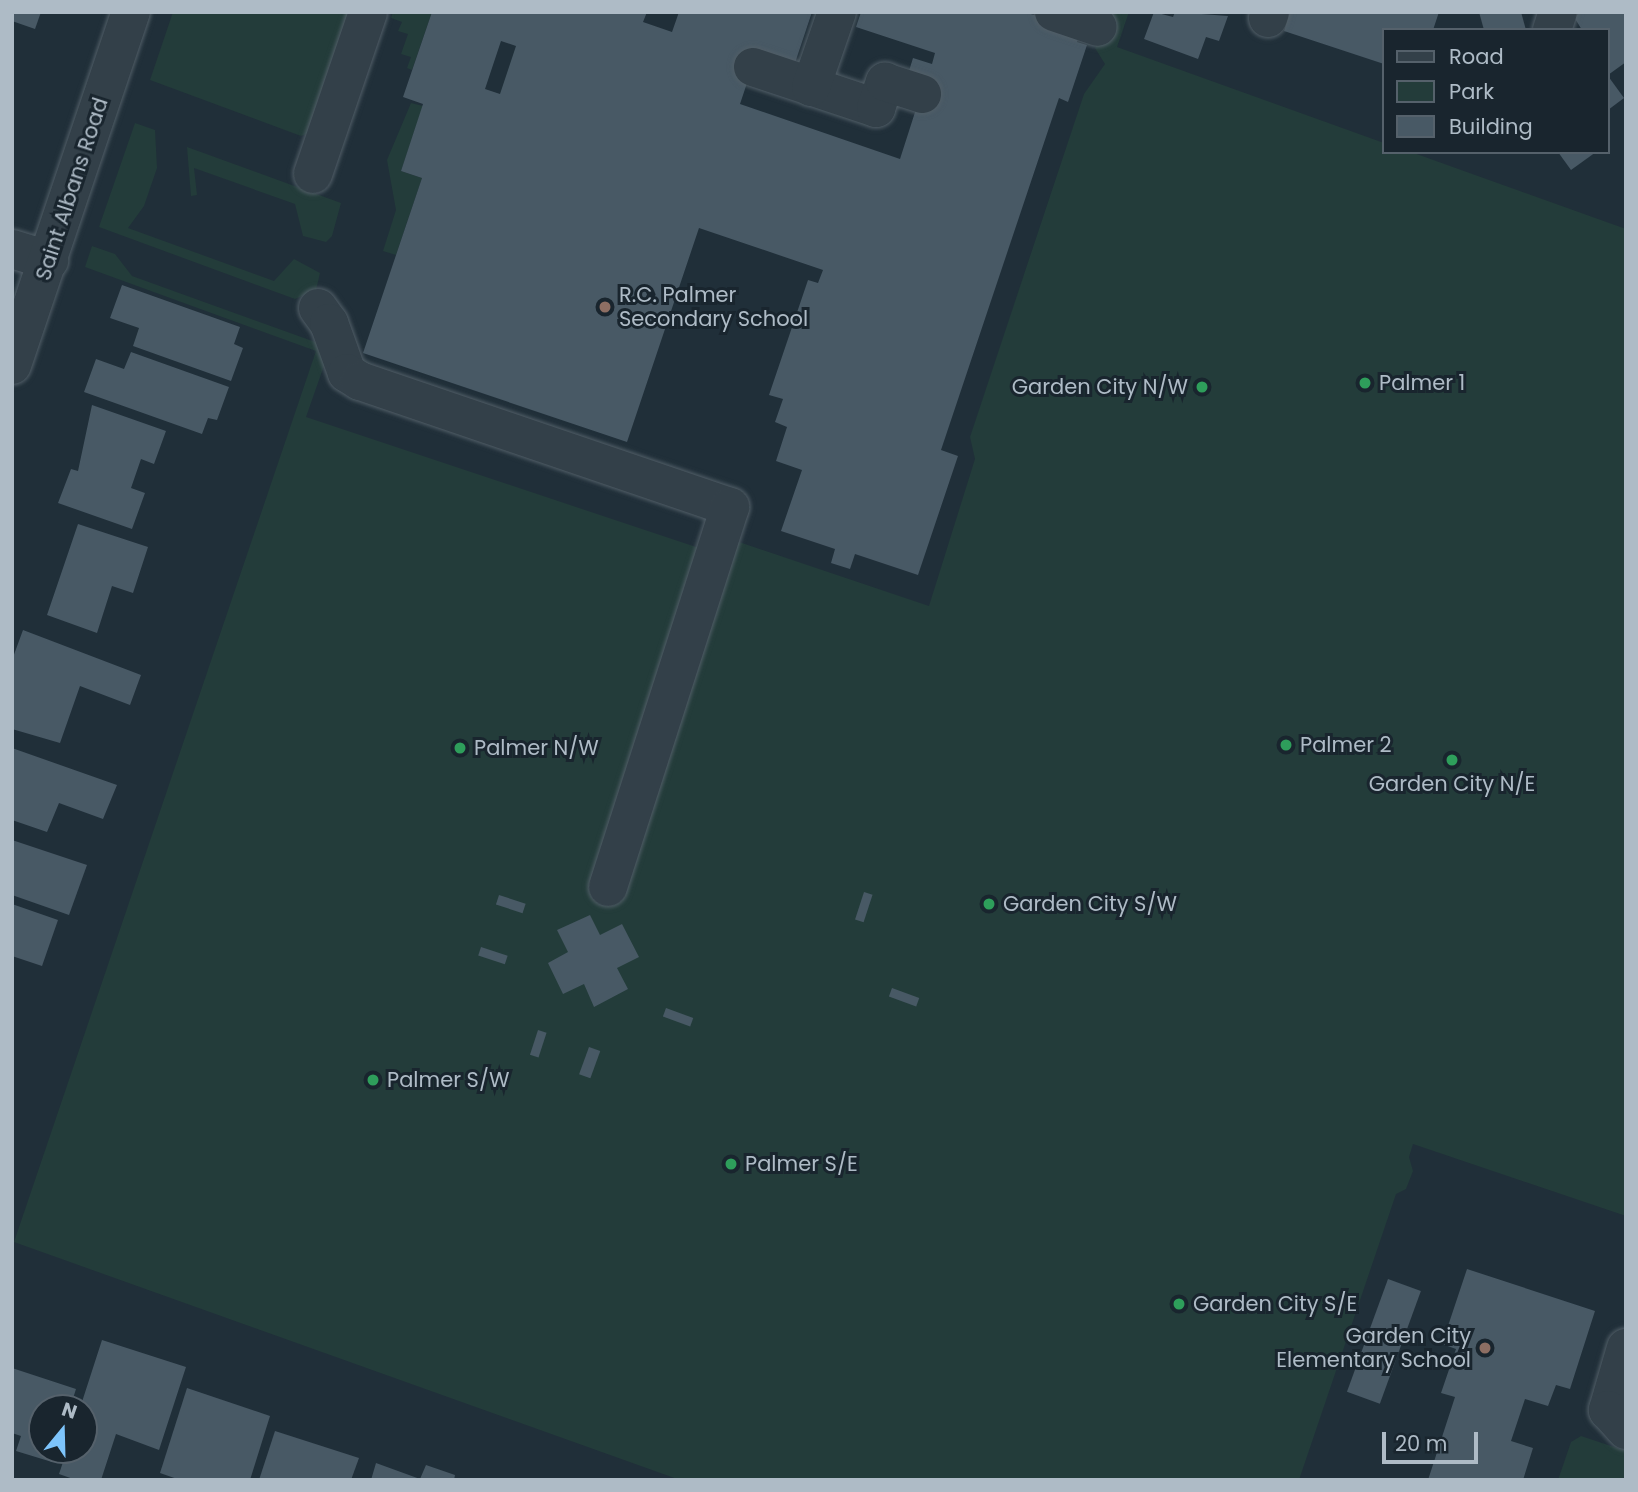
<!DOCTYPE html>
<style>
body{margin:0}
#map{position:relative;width:1638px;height:1492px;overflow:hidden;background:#202f39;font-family:Poppins,sans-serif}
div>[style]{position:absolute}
.green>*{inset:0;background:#233c3a}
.building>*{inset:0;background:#485965;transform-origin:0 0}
.roads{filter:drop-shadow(0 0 2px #515e67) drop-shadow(0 0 2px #515e67)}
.minor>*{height:38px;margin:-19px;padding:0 19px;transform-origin:19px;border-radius:19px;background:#334049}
.dots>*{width:19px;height:19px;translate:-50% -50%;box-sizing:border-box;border:4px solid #19252e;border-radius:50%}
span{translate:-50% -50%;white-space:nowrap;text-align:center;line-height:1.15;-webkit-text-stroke:6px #19252e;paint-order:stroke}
.street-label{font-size:21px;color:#aebbc6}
.poi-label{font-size:21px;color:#aebbc6}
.left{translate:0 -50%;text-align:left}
.right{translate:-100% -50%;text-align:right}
.frame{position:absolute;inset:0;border:14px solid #aebbc6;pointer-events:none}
.legend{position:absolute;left:1382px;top:28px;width:228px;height:126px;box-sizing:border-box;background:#19252e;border:2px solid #55616b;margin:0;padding:9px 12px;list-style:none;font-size:21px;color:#aebbc6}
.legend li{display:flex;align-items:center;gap:14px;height:35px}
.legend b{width:35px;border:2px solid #55616b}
.north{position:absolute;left:28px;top:1394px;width:70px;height:70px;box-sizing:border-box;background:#19252e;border:2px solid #55616b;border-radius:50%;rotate:19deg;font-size:19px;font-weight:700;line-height:28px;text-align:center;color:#aebbc6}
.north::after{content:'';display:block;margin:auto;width:24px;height:32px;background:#7dc4fb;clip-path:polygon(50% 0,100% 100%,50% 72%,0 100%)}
.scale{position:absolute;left:1382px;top:1432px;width:96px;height:32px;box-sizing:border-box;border:4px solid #aebbc6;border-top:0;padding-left:9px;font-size:21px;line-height:24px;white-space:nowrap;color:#aebbc6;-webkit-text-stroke:5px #19252e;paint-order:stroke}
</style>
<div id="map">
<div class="green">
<div style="clip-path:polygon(173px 12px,351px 12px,309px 133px,301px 136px,150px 80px)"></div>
<div style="clip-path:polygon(393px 12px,432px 12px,412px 70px,407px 68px,411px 57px,401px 54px,408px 34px,398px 31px,402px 22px,391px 18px)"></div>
<div style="clip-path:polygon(1108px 12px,1129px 12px,1117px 47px,1384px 143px,1384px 152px,1411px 152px,1626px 229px,1626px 1216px,1413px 1144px,1409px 1157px,1413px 1171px,1406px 1189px,1396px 1194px,1299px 1480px,680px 1480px,14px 1242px,316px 351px,85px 267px,92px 246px,115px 254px,132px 276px,318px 343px,326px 360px,306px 417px,729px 558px,736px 541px,929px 606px,975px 459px,970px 437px,1084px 94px,1105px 64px,1095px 48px)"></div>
<div style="clip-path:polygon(411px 103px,423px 106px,401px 171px,422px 178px,396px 255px,383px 251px,396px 210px,387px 160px)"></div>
<div style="clip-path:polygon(135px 123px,155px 130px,157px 168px,144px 206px,128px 228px,274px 281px,294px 259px,320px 273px,316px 290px,295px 299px,99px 227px)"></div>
<div style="clip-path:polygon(187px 147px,341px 203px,332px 236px,326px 242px,303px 236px,295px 204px,194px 168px,197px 195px,191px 196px)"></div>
<div style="clip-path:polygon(1581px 1436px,1626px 1451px,1626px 1480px,1558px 1480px,1571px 1442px)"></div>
</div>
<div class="building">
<div style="clip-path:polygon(12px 12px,41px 12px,35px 29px,12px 21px)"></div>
<div style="clip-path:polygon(evenodd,432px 12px,647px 12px,643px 22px,672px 32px,679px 12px,812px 12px,793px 69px,756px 56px,740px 104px,900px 159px,917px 106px,900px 100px,913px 58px,932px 64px,935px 53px,856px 27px,861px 12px,1025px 12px,1081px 31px,1077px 42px,1087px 45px,1068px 102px,1059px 98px,941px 450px,958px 456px,918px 575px,855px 554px,850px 569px,831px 563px,835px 549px,781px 531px,802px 470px,776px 461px,787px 427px,775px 422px,783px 399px,769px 395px,808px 280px,818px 283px,823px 270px,699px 228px,627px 442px,363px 353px,422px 178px,401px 171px,423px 104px,403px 97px,432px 12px,501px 41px,516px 46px,500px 94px,485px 89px,501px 41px)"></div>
<div style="clip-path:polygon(1154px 12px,1173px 17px,1175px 12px,1228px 16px,1219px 41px,1206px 37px,1198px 59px,1144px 39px)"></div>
<div style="clip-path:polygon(1290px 12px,1439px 12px,1433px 30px,1384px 30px,1384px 64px,1284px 31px)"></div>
<div style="clip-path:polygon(1479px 12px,1521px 12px,1526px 30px,1484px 30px)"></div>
<div style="clip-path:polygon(1581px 12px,1626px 12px,1626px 62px,1608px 75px,1608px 30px,1582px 30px,1574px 17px)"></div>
<div style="clip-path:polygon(1608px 76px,1624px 98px,1608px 110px)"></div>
<div style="clip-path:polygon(1558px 152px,1596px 152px,1571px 170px)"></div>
<div style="clip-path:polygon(122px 285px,240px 327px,234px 344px,243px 348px,231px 381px,133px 346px,139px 328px,110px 318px)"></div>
<div style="clip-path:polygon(131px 352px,229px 387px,217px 420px,208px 418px,202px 434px,84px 392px,96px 359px,124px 369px)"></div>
<div style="clip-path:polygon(92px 405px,166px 431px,154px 464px,141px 459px,131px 488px,145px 493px,132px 529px,58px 503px,71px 469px,78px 471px)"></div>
<div style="clip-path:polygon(78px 524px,148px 547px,133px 593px,112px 586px,97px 633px,47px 615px)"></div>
<div style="clip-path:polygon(23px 630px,141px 675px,130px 705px,80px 686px,60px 743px,12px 729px,12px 660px)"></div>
<div style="clip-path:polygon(12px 748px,117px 785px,103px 819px,59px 803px,47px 832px,12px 820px)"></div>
<div style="clip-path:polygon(12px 840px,87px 865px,69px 915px,12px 895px)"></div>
<div style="left:864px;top:892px;width:9px;height:29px;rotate:18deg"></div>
<div style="left:499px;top:895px;width:28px;height:10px;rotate:18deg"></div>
<div style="clip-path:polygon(12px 904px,58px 920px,42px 966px,12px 956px)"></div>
<div style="clip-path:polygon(590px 915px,600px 935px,622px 924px,639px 957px,617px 968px,628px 989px,594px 1007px,584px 984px,563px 994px,548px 963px,568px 952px,557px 930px)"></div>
<div style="left:481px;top:947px;width:28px;height:9px;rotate:18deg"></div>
<div style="left:892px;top:988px;width:29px;height:9px;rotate:20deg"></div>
<div style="left:666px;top:1008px;width:29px;height:9px;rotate:20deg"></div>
<div style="left:538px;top:1030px;width:9px;height:26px;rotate:18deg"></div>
<div style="left:589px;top:1047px;width:12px;height:29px;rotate:20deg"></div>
<div style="clip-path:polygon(1467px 1269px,1595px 1311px,1570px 1389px,1556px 1385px,1548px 1406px,1525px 1399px,1511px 1441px,1533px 1448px,1523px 1480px,1428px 1480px,1455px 1397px,1441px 1393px,1456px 1349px,1442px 1344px)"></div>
<div style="left:1388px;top:1279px;width:35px;height:120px;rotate:20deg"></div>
<div style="clip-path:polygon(102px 1340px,186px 1367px,159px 1450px,116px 1434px,101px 1480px,76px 1480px,59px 1474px,67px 1450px,84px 1450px,80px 1408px)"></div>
<div style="clip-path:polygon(12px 1368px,76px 1389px,70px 1408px,42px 1408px,42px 1450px,56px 1450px,52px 1462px,16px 1451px,21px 1436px,12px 1433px)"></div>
<div style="clip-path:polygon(187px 1388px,270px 1416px,250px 1480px,180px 1480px,160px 1473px)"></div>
<div style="clip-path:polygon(275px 1431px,359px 1458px,351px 1480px,259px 1480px)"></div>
<div style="clip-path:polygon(376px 1463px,420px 1479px,426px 1465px,455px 1475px,454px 1480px,371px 1480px)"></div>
</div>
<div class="roads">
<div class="minor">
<div style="left:1054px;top:12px;width:46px;rotate:18.8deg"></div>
<div style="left:1268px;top:18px;width:6px;rotate:-72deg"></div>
<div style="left:1552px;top:30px;width:19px;rotate:-72deg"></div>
<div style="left:753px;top:67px;width:130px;rotate:18.4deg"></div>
<div style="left:876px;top:108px;width:28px;rotate:-71deg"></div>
<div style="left:885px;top:82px;width:39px;rotate:18deg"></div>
<div style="left:811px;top:87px;width:79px;rotate:-70.9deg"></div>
<div style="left:313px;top:174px;width:171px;rotate:-71.2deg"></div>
<div style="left:12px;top:249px;width:39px;rotate:17deg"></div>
<div style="left:318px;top:308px;width:19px;rotate:54deg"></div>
<div style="left:329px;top:323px;width:53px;rotate:70.2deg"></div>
<div style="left:347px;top:373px;width:15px;rotate:32deg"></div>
<div style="left:360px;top:381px;width:391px;rotate:18.8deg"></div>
<div style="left:730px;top:507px;width:399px;rotate:107.8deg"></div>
<div style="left:12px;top:365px;width:373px;rotate:-71.4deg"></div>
<div style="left:1626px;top:1348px;width:65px;rotate:106.2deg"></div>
<div style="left:1608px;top:1410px;width:27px;rotate:48deg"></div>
</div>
</div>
<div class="dots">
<div style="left:605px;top:307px;background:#8d6e63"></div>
<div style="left:1365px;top:383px;background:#2e9e5b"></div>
<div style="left:1202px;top:387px;background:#2e9e5b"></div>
<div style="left:1286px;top:745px;background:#2e9e5b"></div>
<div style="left:460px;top:748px;background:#2e9e5b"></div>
<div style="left:1452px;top:760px;background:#2e9e5b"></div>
<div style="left:989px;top:904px;background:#2e9e5b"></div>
<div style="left:373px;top:1080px;background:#2e9e5b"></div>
<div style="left:731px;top:1164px;background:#2e9e5b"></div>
<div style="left:1179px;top:1304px;background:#2e9e5b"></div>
<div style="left:1485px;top:1348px;background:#8d6e63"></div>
</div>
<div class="street-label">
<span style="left:72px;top:189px;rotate:-72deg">Saint Albans Road</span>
</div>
<div class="poi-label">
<span class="left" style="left:619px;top:307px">R.C. Palmer<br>Secondary School</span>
<span class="left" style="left:1379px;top:383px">Palmer 1</span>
<span class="right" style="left:1188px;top:387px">Garden City N/W</span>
<span class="left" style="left:1300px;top:745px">Palmer 2</span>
<span class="left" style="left:474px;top:748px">Palmer N/W</span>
<span style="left:1452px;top:784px">Garden City N/E</span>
<span class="left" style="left:1003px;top:904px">Garden City S/W</span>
<span class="left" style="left:387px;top:1080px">Palmer S/W</span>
<span class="left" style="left:745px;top:1164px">Palmer S/E</span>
<span class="left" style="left:1193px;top:1304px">Garden City S/E</span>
<span class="right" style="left:1471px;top:1348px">Garden City<br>Elementary School</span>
</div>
<div class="frame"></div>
<ul class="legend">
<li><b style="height:9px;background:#334049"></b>Road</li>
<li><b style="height:19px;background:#233c3a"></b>Park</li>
<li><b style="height:19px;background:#485965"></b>Building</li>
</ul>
<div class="north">N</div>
<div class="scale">20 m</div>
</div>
